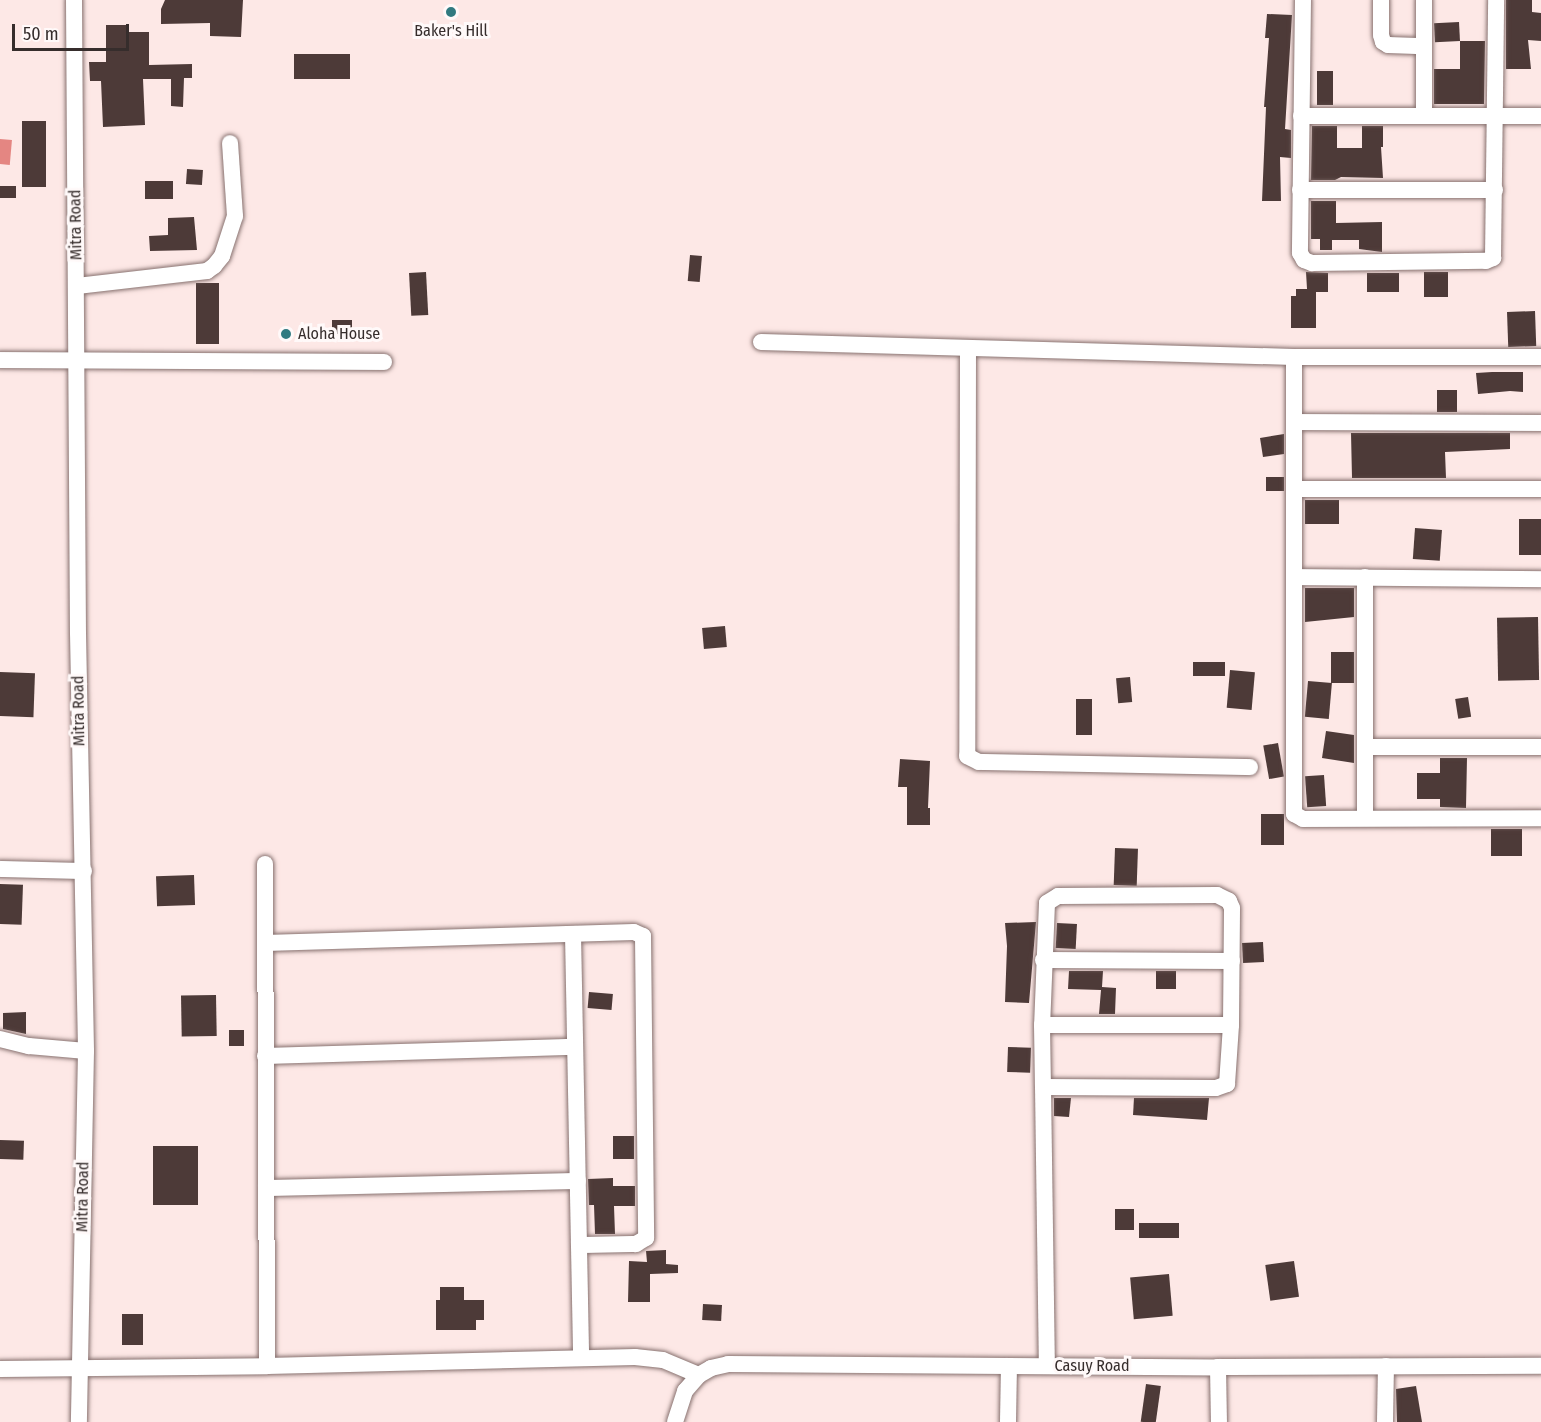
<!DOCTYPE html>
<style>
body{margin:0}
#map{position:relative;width:1541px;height:1422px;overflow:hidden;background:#fde8e6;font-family:"Fira Sans Condensed",sans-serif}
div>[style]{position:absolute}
.water>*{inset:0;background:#e48682;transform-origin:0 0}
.building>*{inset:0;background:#4d3a38;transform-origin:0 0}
.roads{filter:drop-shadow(0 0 2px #87716f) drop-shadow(0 0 2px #87716f)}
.minor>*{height:16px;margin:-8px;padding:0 8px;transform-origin:8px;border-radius:8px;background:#fff}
.dots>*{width:16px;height:16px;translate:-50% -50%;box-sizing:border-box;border:3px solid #fff9f9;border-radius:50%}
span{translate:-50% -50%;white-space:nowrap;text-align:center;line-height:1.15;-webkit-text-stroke:6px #fff9f9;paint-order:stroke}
.poi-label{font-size:16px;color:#362d2c}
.left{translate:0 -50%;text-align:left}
.street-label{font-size:16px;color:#362d2c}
.scale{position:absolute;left:12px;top:24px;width:117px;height:27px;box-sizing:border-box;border:3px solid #362d2c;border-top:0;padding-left:8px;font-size:18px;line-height:21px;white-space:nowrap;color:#362d2c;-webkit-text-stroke:4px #fff9f9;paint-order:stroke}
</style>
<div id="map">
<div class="water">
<div style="left:0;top:139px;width:12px;height:25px;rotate:5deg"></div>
</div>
<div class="building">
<div style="clip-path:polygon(165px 0,243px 0,241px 37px,210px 36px,210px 23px,161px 24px,161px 9px)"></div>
<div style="clip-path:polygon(1506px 0,1532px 0,1532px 12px,1541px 13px,1541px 41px,1528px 40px,1531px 69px,1506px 69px)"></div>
<div style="clip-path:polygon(1267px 14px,1292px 15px,1285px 129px,1291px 130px,1291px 158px,1280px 157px,1281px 201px,1262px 201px,1266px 107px,1264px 107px,1269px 38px,1265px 38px)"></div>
<div style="left:1459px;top:22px;width:19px;height:25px;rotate:87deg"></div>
<div style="clip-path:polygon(106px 25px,126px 25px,126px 32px,149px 32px,149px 65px,192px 64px,192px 78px,184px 78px,183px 107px,171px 106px,171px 79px,143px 79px,145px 125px,103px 127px,101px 81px,90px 81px,89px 62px,106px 62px)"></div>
<div style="clip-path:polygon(1460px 41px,1485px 41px,1484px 104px,1434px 104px,1434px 69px,1460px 69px)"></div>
<div style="left:350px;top:54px;width:25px;height:56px;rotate:90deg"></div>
<div style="left:1333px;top:71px;width:34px;height:16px;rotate:90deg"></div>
<div style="left:22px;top:121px;width:24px;height:66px"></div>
<div style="clip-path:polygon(1312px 126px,1337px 126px,1337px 148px,1362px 148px,1362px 126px,1383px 126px,1383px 147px,1381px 147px,1383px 178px,1341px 177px,1335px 180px,1311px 180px)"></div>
<div style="left:187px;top:169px;width:16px;height:15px;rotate:4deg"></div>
<div style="left:145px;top:181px;width:28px;height:18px"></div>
<div style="left:0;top:186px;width:16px;height:12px"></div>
<div style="clip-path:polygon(1311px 201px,1336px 201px,1336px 223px,1382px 222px,1382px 252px,1359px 249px,1359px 240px,1332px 240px,1332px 250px,1320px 250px,1320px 239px,1311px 239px)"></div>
<div style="clip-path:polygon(194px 217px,197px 250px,150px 251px,149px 236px,168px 235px,168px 218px)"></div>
<div style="left:690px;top:255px;width:12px;height:26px;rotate:5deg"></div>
<div style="left:426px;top:272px;width:43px;height:17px;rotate:87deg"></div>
<div style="clip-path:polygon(1306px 272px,1328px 273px,1328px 292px,1316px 292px,1316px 328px,1291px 328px,1291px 296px,1296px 296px,1296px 289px,1307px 289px)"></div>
<div style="left:1424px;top:272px;width:24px;height:25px"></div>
<div style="left:1367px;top:273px;width:32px;height:19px"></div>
<div style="left:196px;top:283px;width:23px;height:61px"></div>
<div style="left:1535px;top:311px;width:35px;height:28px;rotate:88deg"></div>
<div style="left:332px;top:320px;width:20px;height:14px"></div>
<div style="clip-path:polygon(1492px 372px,1523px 372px,1523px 392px,1510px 391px,1478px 394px,1476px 373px)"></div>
<div style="left:1437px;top:390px;width:20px;height:22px"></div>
<div style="clip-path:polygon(1351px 433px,1510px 433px,1510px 449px,1445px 452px,1446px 478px,1352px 478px)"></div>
<div style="clip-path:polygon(1284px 434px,1284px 454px,1263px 457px,1260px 438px)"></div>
<div style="left:1266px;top:477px;width:18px;height:14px"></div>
<div style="left:1305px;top:500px;width:34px;height:24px"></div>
<div style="left:1541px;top:519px;width:36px;height:22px;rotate:90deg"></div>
<div style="left:1415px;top:528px;width:27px;height:31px;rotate:4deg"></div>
<div style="clip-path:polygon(1305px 588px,1354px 588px,1354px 617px,1305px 622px)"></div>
<div style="left:1538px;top:617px;width:63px;height:41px;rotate:89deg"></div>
<div style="left:725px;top:626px;width:21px;height:23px;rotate:85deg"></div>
<div style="left:1331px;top:652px;width:23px;height:31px"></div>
<div style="left:1193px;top:662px;width:32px;height:14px"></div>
<div style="left:1230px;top:670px;width:25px;height:38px;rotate:5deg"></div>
<div style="left:0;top:672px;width:35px;height:44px;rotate:2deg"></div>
<div style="left:1130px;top:677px;width:25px;height:14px;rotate:85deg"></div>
<div style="left:1308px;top:681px;width:24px;height:36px;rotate:5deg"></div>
<div style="left:1468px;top:697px;width:20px;height:13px;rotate:81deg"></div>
<div style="left:1076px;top:699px;width:16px;height:36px"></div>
<div style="clip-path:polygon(1326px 731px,1354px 735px,1354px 763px,1322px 758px)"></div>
<div style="left:1278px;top:743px;width:34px;height:15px;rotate:80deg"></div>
<div style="clip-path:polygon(1440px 758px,1467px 758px,1466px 808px,1440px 807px,1440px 799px,1417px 799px,1417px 773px,1440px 773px)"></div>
<div style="clip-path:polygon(900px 759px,930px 761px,928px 808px,930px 808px,930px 825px,907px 825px,907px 787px,898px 787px)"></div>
<div style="left:1324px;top:775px;width:31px;height:19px;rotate:86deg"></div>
<div style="left:1261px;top:814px;width:23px;height:31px"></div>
<div style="left:1491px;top:829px;width:31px;height:27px"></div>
<div style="left:1115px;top:848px;width:23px;height:37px;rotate:2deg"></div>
<div style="left:194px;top:875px;width:30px;height:38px;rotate:88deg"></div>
<div style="left:0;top:884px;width:23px;height:40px;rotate:2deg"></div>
<div style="clip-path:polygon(1036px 922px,1029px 1003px,1005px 1002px,1007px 946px,1005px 923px)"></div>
<div style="left:1057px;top:923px;width:20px;height:25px;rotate:3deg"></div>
<div style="left:1263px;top:942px;width:20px;height:21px;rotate:87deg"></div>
<div style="clip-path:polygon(1069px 971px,1103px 971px,1102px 987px,1116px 988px,1115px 1014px,1099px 1014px,1101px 990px,1068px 989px)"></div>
<div style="left:1156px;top:971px;width:20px;height:18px"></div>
<div style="left:589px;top:992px;width:24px;height:16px;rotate:5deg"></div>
<div style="left:216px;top:995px;width:41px;height:35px;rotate:89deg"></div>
<div style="clip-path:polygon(26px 1012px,26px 1034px,3px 1029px,3px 1013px)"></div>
<div style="left:229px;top:1030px;width:15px;height:16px"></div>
<div style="left:1008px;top:1047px;width:23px;height:25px;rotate:2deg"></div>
<div style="clip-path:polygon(1054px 1098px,1071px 1098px,1069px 1117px,1054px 1116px)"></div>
<div style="clip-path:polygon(1134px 1098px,1209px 1098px,1207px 1120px,1133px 1115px)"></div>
<div style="left:613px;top:1136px;width:21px;height:23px"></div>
<div style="left:0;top:1140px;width:24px;height:19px;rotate:2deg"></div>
<div style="left:153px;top:1146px;width:45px;height:59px"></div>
<div style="clip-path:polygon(613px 1178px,613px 1186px,635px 1186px,635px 1206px,614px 1206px,615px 1234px,595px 1234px,594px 1205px,589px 1205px,588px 1179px)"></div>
<div style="left:1115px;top:1209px;width:19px;height:21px"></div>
<div style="left:1139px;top:1223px;width:40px;height:15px"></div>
<div style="clip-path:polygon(666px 1250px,666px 1264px,678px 1265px,678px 1273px,650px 1274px,650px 1302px,628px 1302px,629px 1261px,647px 1262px,646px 1251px)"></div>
<div style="left:1294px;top:1261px;width:36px;height:29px;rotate:82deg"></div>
<div style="left:1169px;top:1274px;width:42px;height:39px;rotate:85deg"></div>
<div style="clip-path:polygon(440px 1287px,464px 1287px,464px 1300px,484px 1300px,484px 1320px,476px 1320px,476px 1330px,436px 1330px,436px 1300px,440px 1300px)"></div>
<div style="left:703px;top:1304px;width:19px;height:16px;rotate:3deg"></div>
<div style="left:122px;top:1314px;width:21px;height:31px"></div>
<div style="left:1146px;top:1384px;width:15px;height:38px;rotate:8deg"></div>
<div style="clip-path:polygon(1416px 1386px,1422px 1422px,1397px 1422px,1396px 1389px)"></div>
</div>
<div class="roads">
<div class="minor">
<div style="left:74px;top:0;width:633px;rotate:89.64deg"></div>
<div style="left:78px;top:633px;width:418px;rotate:88.9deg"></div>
<div style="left:86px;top:1051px;width:371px;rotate:91.1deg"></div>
<div style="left:1303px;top:0;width:253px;rotate:90.7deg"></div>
<div style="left:1300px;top:253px;width:8px;rotate:60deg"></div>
<div style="left:1304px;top:260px;width:9px;rotate:21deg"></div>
<div style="left:1312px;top:263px;width:174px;rotate:-0.7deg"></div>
<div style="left:1486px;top:261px;width:8px;rotate:-23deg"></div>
<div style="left:1493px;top:258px;width:258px;rotate:-89.3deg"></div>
<div style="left:1381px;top:0;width:35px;rotate:90deg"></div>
<div style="left:1381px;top:35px;width:7px;rotate:74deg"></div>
<div style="left:1383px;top:42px;width:6px;rotate:31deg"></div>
<div style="left:1388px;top:45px;width:36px;rotate:2deg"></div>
<div style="left:1424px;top:115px;width:115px;rotate:-90deg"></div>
<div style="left:1301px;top:116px;width:240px"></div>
<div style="left:1300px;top:190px;width:195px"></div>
<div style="left:77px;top:286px;width:131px;rotate:-6.6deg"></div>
<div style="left:207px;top:271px;width:9px;rotate:-36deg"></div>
<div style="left:214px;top:266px;width:13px;rotate:-51deg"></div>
<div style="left:222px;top:256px;width:42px;rotate:-72deg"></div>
<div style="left:235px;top:216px;width:73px;rotate:-93.9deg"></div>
<div style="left:761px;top:342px;width:533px;rotate:1.61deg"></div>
<div style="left:1294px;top:357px;width:247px"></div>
<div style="left:968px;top:348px;width:408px;rotate:90.1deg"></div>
<div style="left:967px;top:756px;width:13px;rotate:27deg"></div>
<div style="left:979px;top:762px;width:271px;rotate:1.1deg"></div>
<div style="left:1294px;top:357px;width:457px;rotate:90deg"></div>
<div style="left:1294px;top:814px;width:10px;rotate:29deg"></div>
<div style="left:1303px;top:819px;width:238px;rotate:-0.2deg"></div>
<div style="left:0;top:360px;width:384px;rotate:0.3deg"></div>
<div style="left:1296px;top:422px;width:245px;rotate:0.2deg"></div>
<div style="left:1296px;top:489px;width:245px"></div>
<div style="left:1295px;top:577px;width:246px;rotate:0.5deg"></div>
<div style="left:1366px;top:747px;width:175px"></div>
<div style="left:1365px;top:818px;width:241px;rotate:-90deg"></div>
<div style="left:265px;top:864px;width:502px;rotate:89.77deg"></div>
<div style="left:267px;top:1366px;width:368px;rotate:-1.4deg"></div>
<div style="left:635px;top:1357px;width:28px;rotate:6deg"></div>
<div style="left:663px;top:1360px;width:39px;rotate:23deg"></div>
<div style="left:0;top:869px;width:84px;rotate:1.4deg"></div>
<div style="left:573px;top:934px;width:424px;rotate:88.9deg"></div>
<div style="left:265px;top:943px;width:369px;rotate:-1.7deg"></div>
<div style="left:634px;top:932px;width:10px;rotate:24deg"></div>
<div style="left:643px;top:936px;width:302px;rotate:89.4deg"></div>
<div style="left:646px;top:1238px;width:12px;rotate:149deg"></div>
<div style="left:636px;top:1244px;width:57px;rotate:179deg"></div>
<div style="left:1043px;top:960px;width:189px;rotate:0.3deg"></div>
<div style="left:1042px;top:1025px;width:189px"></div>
<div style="left:0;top:1039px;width:30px;rotate:14deg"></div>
<div style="left:29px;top:1046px;width:57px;rotate:5deg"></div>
<div style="left:265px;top:1056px;width:310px;rotate:-1.7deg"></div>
<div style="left:1043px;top:1087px;width:173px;rotate:0.3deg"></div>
<div style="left:1216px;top:1088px;width:12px;rotate:-20deg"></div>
<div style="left:1227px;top:1084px;width:59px;rotate:-86.1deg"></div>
<div style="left:1231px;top:1025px;width:117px;rotate:-89.5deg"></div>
<div style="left:1232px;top:908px;width:8px;rotate:-113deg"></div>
<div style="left:1229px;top:901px;width:13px;rotate:-153deg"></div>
<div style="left:1217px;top:895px;width:159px;rotate:179.6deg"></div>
<div style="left:1058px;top:896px;width:13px;rotate:148deg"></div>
<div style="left:1047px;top:903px;width:122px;rotate:92.3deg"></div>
<div style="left:1042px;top:1025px;width:62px;rotate:89.1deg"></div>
<div style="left:1043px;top:1087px;width:279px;rotate:89.2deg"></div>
<div style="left:266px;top:1188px;width:312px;rotate:-1.3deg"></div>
<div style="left:1218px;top:1367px;width:55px;rotate:89deg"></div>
<div style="left:0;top:1369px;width:267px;rotate:-0.6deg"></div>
<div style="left:675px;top:1422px;width:33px;rotate:-72deg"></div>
<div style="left:685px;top:1391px;width:21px;rotate:-49deg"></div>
<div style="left:699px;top:1375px;width:14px;rotate:-30deg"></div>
<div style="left:711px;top:1368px;width:17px;rotate:-13deg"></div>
<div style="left:728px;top:1364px;width:490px;rotate:0.4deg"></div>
<div style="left:1218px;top:1367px;width:323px;rotate:-0.2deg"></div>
<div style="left:1008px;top:1422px;width:56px;rotate:-89deg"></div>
<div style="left:1385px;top:1422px;width:56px;rotate:-89deg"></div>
</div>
</div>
<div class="dots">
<div style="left:451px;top:12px;background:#317a80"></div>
<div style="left:286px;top:334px;background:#317a80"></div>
</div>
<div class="poi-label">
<span style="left:451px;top:31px">Baker's Hill</span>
<span class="left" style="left:298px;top:334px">Aloha House</span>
</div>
<div class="street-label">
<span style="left:76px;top:225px;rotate:-91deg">Mitra Road</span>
<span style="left:79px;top:711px;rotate:-91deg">Mitra Road</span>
<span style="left:83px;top:1197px;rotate:-89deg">Mitra Road</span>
<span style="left:1092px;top:1366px">Casuy Road</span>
</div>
<div class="scale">50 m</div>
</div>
